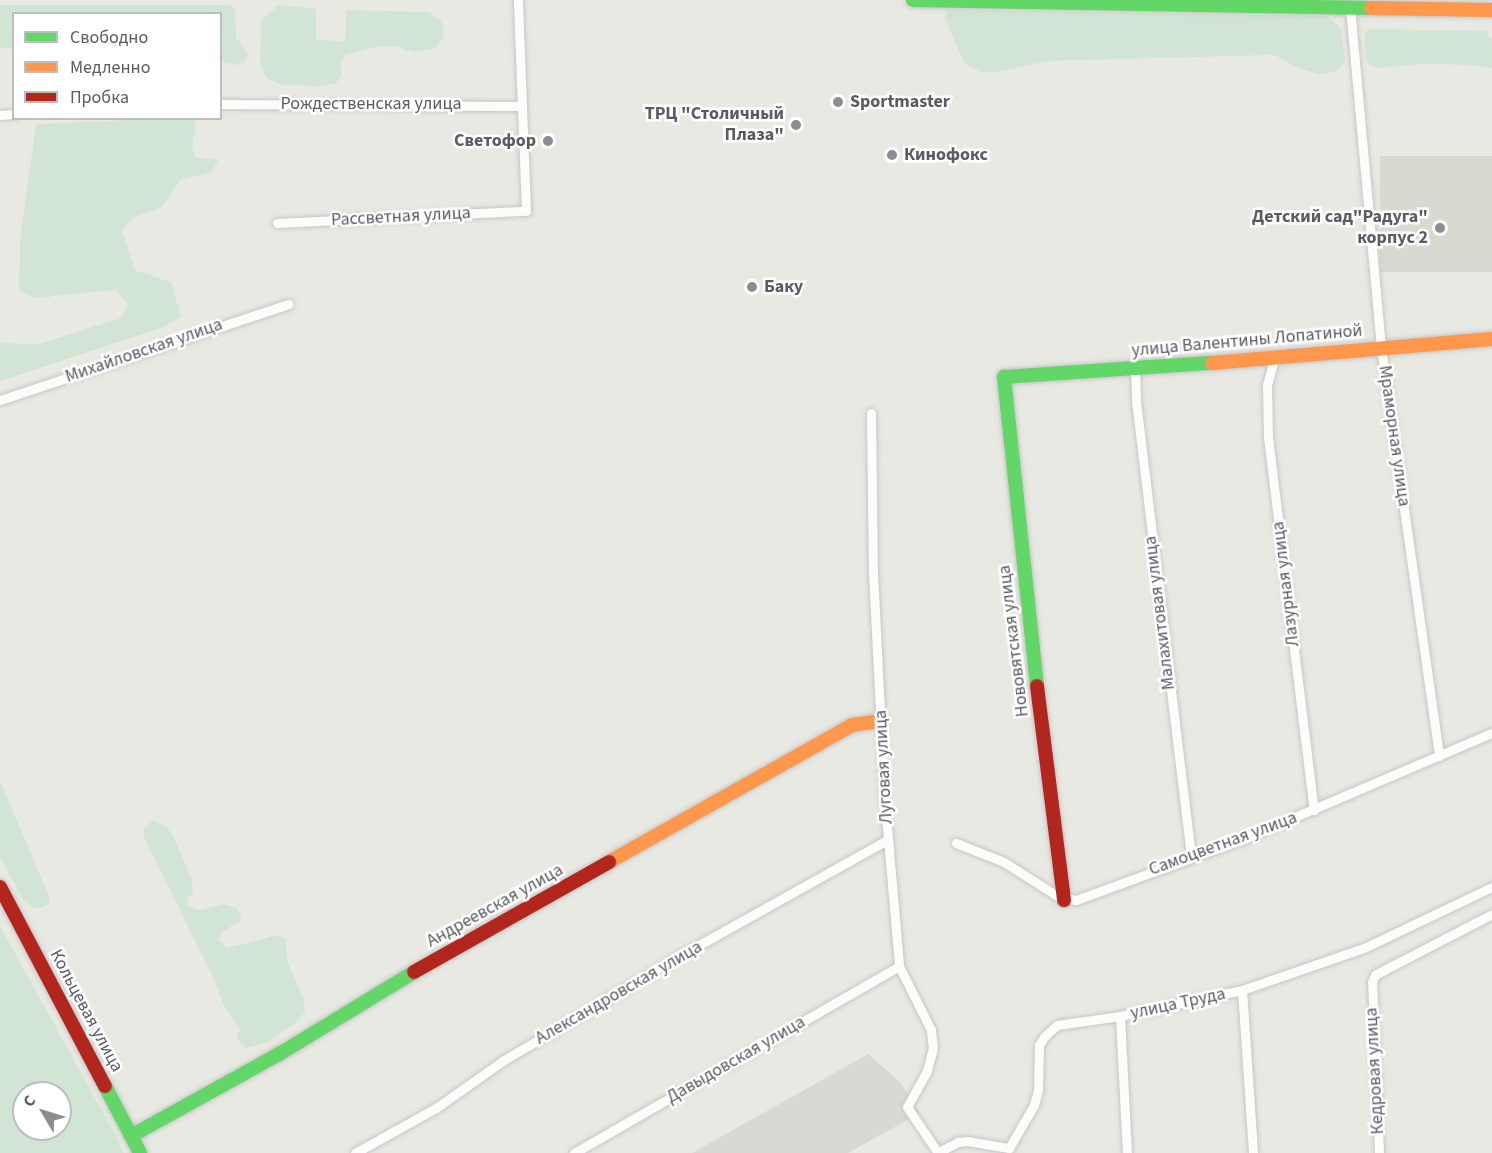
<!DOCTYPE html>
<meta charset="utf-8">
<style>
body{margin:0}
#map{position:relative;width:1492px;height:1153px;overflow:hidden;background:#e9e9e4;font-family:"Source Sans 3",sans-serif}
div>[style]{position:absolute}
.industrial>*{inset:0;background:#d9d9d4}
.education>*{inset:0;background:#d9d9d2;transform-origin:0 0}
.green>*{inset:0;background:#d2e5d4}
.roads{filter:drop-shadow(0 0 2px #c6c7c6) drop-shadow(0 0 2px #c6c7c6)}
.street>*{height:9px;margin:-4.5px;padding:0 4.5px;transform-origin:4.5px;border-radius:4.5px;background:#fcfcfb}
.fast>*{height:14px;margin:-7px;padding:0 7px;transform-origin:7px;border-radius:7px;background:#63d668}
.slow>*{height:14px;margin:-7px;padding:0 7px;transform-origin:7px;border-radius:7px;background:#ff974d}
.jam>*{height:14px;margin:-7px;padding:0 7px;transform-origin:7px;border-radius:7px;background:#b3261e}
.dots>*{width:16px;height:16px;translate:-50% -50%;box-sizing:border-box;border:3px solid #fff;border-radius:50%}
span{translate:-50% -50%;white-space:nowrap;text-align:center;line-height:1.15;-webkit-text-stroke:5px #fff;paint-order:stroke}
.poi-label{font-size:18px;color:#5a5c61;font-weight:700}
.left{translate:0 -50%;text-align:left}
.right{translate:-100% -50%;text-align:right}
.street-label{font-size:18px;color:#5a5c61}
.legend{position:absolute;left:12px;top:12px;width:210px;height:108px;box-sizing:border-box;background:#fff;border:2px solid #bdbec0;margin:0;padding:8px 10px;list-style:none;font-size:18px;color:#5a5c61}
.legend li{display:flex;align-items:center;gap:12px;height:30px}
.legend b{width:30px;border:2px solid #bdbec0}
.north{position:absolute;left:12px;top:1081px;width:60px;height:60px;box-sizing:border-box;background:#fff;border:2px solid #bdbec0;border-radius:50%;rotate:308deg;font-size:16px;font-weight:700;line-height:24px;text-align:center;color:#5a5c61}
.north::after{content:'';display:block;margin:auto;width:21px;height:27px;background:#8c8d8f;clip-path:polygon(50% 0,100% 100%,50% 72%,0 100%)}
</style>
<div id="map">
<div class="industrial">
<div style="clip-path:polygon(868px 1054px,901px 1083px,920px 1113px,848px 1153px,692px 1153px)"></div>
</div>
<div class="education">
<div style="left:1492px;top:156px;width:116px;height:112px;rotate:90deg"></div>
</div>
<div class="green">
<div style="clip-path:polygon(0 5px,231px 5px,235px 10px,236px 37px,248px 55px,245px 62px,237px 65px,221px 62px,220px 14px,14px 14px,13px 49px,0 48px)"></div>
<div style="clip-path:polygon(279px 5px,316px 9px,316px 40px,345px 41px,346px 10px,429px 12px,441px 21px,444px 36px,435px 48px,414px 52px,395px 46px,381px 46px,344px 55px,341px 62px,341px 77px,335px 84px,321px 86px,281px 85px,267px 78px,260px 64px,261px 20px)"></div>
<div style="clip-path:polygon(948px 10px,1326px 16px,1340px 27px,1345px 59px,1342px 66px,1333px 72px,1320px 74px,1303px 70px,1274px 55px,1047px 61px,997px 72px,980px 72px,964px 63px,945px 18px)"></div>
<div style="clip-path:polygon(1371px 29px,1486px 31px,1492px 41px,1492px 69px,1475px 65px,1426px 64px,1377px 68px,1368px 64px,1366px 58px,1364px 32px)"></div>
<div style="clip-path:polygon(151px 119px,194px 119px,196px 123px,192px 146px,195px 157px,218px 160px,212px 172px,180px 180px,162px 207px,132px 218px,122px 231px,135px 270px,171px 282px,181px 317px,164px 327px,0 381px,0 343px,40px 344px,121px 318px,128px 304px,115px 290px,33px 298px,19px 290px,20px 240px,36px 124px)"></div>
<div style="clip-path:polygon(0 781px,49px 896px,49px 904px,42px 908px,33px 908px,24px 901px,0 857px)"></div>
<div style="clip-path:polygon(153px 820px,167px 827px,174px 837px,192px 881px,193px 893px,187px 899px,188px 906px,199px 910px,223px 904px,237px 908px,241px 915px,240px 921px,222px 932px,219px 940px,227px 948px,277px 935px,285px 939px,288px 963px,304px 1001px,305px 1012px,296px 1022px,268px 1042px,246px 1048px,238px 1040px,237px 1033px,241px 1030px,224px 1006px,214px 979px,145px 840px,143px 830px)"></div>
<div style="clip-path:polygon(evenodd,0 926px,115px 1134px,124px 1153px,0 1153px,0 926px,24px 1093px,60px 1093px,60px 1129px,24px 1129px,24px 1093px)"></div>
</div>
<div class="roads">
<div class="street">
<div style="left:1350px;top:7px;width:341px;rotate:84.8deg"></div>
<div style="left:1381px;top:347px;width:413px;rotate:81.9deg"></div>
<div style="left:220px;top:104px;width:301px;rotate:0.4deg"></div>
<div style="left:0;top:115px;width:14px;rotate:-4deg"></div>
<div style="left:277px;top:223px;width:249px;rotate:-2.8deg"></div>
<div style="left:526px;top:211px;width:211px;rotate:-92.2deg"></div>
<div style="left:1274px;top:359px;width:27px;rotate:105deg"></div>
<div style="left:1267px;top:385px;width:52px;rotate:88.9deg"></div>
<div style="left:1268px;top:437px;width:376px;rotate:83deg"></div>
<div style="left:1135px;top:368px;width:33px;rotate:88deg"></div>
<div style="left:1136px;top:401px;width:460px;rotate:83.1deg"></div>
<div style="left:0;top:400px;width:304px;rotate:-18.4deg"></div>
<div style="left:871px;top:413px;width:160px;rotate:89.3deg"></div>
<div style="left:873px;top:573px;width:220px;rotate:87.1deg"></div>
<div style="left:884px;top:793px;width:174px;rotate:85deg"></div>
<div style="left:899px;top:966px;width:72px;rotate:63.4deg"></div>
<div style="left:931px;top:1030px;width:18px;rotate:84deg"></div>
<div style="left:933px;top:1048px;width:24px;rotate:105deg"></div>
<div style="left:927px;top:1071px;width:41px;rotate:119.1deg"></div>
<div style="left:907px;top:1107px;width:55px;rotate:56deg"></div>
<div style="left:956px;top:843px;width:52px;rotate:21.6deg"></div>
<div style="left:1004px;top:862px;width:65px;rotate:32.5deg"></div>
<div style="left:1059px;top:897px;width:17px;rotate:10deg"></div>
<div style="left:1076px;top:900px;width:178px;rotate:-20.1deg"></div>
<div style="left:1243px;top:839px;width:271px;rotate:-23.1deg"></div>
<div style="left:1242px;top:990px;width:163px;rotate:86.1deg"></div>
<div style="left:1120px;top:1016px;width:137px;rotate:87.1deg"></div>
<div style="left:355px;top:1153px;width:93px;rotate:-29.1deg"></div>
<div style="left:436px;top:1108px;width:83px;rotate:-35.2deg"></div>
<div style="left:504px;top:1060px;width:198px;rotate:-30.7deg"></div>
<div style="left:674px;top:959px;width:244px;rotate:-29.2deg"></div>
<div style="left:574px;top:1153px;width:375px;rotate:-29.9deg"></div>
<div style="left:937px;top:1153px;width:24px;rotate:-28deg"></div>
<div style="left:958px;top:1142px;width:9px;rotate:-6deg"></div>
<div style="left:967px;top:1141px;width:43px;rotate:9.5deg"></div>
<div style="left:1009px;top:1148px;width:50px;rotate:-59.8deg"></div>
<div style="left:1034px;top:1105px;width:16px;rotate:-75deg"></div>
<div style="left:1038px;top:1090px;width:45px;rotate:-88.7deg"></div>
<div style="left:1039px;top:1045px;width:9px;rotate:-58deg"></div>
<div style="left:1044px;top:1037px;width:18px;rotate:-43deg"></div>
<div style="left:1057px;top:1025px;width:64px;rotate:-8.1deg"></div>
<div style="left:1120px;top:1016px;width:125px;rotate:-12deg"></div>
<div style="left:1242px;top:990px;width:131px;rotate:-19.1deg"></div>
<div style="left:1366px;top:947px;width:140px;rotate:-25.5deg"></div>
<div style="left:1379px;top:1153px;width:171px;rotate:-92.3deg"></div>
<div style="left:1372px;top:982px;width:8px;rotate:-67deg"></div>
<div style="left:1375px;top:975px;width:13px;rotate:-29deg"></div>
<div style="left:1386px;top:969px;width:119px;rotate:-27.4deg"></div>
</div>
<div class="fast">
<div style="left:913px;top:0;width:458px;rotate:1deg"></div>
<div style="left:1037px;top:686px;width:311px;rotate:-96.1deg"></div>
<div style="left:1004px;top:377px;width:208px;rotate:-3.9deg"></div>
<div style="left:105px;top:1086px;width:76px;rotate:62.4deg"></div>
<div style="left:131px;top:1136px;width:171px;rotate:-29deg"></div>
<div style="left:281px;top:1053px;width:156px;rotate:-31.3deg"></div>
</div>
<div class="slow">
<div style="left:1371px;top:8px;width:121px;rotate:0.9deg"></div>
<div style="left:1212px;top:363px;width:281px;rotate:-4.9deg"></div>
<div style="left:609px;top:862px;width:279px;rotate:-29.4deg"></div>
<div style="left:852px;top:725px;width:30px;rotate:-8deg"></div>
</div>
<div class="jam">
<div style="left:1037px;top:686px;width:216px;rotate:82.8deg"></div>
<div style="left:0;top:887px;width:225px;rotate:62.2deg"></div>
<div style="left:414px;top:972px;width:224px;rotate:-29.4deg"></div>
</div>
</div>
<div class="dots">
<div style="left:838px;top:102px;background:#8c8d8f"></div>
<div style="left:796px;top:125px;background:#8c8d8f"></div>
<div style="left:548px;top:141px;background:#8c8d8f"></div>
<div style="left:892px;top:155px;background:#8c8d8f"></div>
<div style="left:1440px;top:228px;background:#8c8d8f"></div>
<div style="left:752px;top:287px;background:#8c8d8f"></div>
</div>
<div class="poi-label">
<span class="left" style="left:850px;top:102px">Sportmaster</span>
<span class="right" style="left:784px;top:125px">ТРЦ "Столичный<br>Плаза"</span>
<span class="right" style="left:536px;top:141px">Светофор</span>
<span class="left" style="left:904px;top:155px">Кинофокс</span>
<span class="right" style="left:1428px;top:228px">Детский сад"Радуга"<br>корпус 2</span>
<span class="left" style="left:764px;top:287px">Баку</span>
</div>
<div class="street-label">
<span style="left:371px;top:104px">Рождественская улица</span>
<span style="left:401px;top:217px;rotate:-3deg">Рассветная улица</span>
<span style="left:1247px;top:341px;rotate:-5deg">улица Валентины Лопатиной</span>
<span style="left:144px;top:351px;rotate:-19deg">Михайловская улица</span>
<span style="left:1394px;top:436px;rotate:82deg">Мраморная улица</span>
<span style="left:1286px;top:584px;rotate:-97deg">Лазурная улица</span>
<span style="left:1160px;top:613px;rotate:-97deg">Малахитовая улица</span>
<span style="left:1014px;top:641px;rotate:-97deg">Нововятская улица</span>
<span style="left:884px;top:767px;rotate:-93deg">Луговая улица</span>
<span style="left:1223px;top:844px;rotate:-20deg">Самоцветная улица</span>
<span style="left:495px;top:906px;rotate:-29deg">Андреевская улица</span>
<span style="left:619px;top:993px;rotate:-30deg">Александровская улица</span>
<span style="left:1178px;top:1004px;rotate:-12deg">улица Труда</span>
<span style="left:86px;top:1011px;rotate:62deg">Кольцевая улица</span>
<span style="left:736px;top:1060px;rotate:-30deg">Давыдовская улица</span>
<span style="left:1375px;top:1071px;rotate:-93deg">Кедровая улица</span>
</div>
<ul class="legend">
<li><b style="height:8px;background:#63d668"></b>Свободно</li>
<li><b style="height:8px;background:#ff974d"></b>Медленно</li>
<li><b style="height:8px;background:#b3261e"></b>Пробка</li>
</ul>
<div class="north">С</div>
</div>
